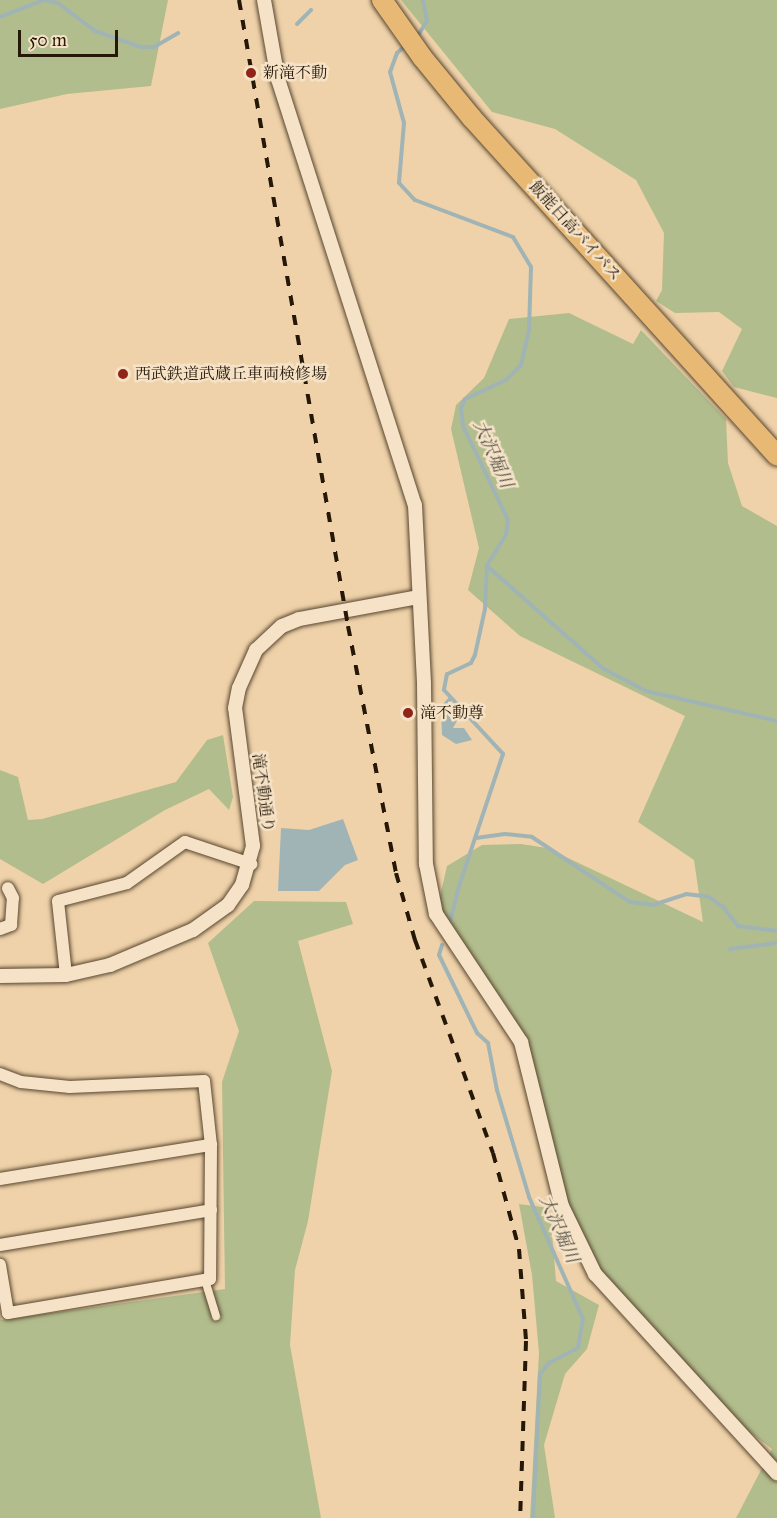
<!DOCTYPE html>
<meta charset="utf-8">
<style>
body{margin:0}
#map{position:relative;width:777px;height:1518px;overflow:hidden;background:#efd2a9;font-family:"IM FELL Great Primer","Noto Serif JP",serif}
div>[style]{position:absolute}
.green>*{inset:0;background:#b2bd8d}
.water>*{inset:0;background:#a0b4b5}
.stream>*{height:4px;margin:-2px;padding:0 2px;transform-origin:2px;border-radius:2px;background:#a0b4b5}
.roads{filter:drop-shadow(0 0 2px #584630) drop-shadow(0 0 2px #584630)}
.pedestrian>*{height:8px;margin:-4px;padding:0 4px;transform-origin:4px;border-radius:4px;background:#f5e2c7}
.minor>*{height:12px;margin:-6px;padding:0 6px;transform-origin:6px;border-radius:6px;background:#f5e2c7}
.tertiary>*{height:14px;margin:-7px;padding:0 7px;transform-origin:7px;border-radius:7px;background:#f5e2c7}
.trunk>*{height:20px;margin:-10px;padding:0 10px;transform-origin:10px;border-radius:10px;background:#e8b974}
.rail>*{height:4px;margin-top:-2px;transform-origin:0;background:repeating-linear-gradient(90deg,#251807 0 10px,transparent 0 20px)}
.dots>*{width:16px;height:16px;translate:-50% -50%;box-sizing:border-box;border:3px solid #f5e2c7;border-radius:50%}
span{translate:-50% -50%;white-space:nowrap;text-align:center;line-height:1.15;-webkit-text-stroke:5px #f5e2c7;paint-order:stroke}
.poi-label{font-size:16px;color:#251807}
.left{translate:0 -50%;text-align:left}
.street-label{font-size:16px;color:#251807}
.water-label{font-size:18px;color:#504f44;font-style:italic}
.scale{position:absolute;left:18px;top:30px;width:100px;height:27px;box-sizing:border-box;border:3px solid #251807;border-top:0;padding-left:8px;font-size:18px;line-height:21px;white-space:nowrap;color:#251807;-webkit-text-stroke:4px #f5e2c7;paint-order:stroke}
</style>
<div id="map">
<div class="green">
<div style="clip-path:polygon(0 0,168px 0,151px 86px,67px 94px,0 109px)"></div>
<div style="clip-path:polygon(401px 0,777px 0,777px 398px,734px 387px,722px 371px,742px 329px,719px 312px,675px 313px,656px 301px,662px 290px,664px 233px,636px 180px,555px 129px,492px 112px)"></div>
<div style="clip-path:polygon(569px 313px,633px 344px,641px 330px,726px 419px,728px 463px,742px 506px,777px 526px,777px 1518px,736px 1518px,772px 1449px,713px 1404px,595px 1274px,576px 1240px,521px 1042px,436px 914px,447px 866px,482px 845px,521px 844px,547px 848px,703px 922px,694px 860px,638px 822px,685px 716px,520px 636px,468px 590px,479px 548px,451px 429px,456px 405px,484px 378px,509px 319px)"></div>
<div style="clip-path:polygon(223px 735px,233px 797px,229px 810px,209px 789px,165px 810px,43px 884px,0 859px,0 770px,18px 777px,28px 820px,42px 819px,176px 782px,207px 740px)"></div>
<div style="clip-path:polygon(254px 901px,346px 902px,353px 924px,298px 941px,332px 1071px,308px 1221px,295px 1270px,290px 1345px,321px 1518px,0 1518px,0 1316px,1px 1320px,225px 1289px,222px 1082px,239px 1031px,208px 943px)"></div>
<div style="clip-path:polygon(519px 1204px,550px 1208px,556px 1281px,599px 1305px,587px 1349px,565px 1374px,544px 1445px,555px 1518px,530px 1518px,539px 1353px,532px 1275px)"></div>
</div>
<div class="water">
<div style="clip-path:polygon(441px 707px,458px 719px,453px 728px,464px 728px,472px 740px,456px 744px,442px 735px)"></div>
<div style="clip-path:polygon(343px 819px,358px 860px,345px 865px,319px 891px,278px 891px,281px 828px,309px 830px)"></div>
</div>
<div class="stream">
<div style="left:45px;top:0;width:13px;rotate:13deg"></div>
<div style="left:58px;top:3px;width:46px;rotate:37.1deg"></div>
<div style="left:95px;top:31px;width:49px;rotate:19.2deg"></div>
<div style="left:141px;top:47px;width:13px"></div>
<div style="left:154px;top:47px;width:28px;rotate:-30deg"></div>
<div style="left:0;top:17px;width:47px;rotate:-21.1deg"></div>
<div style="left:297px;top:24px;width:20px;rotate:-45deg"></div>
<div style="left:417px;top:37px;width:19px;rotate:-58deg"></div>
<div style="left:427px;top:21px;width:21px;rotate:-101deg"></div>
<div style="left:406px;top:45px;width:12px;rotate:138deg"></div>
<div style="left:397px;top:53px;width:20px;rotate:110deg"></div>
<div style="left:390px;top:72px;width:53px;rotate:74.6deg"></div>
<div style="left:404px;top:123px;width:60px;rotate:94.8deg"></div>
<div style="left:399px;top:183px;width:23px;rotate:47deg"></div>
<div style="left:415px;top:200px;width:105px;rotate:20.7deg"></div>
<div style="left:513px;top:237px;width:35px;rotate:59deg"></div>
<div style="left:531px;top:267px;width:63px;rotate:91.8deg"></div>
<div style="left:529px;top:330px;width:36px;rotate:103deg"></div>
<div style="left:521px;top:365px;width:21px;rotate:135deg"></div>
<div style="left:506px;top:380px;width:45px;rotate:155.1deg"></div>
<div style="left:465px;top:399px;width:10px;rotate:114deg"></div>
<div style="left:461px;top:408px;width:18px;rotate:84deg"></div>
<div style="left:463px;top:426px;width:104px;rotate:64.4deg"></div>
<div style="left:508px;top:520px;width:15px;rotate:98deg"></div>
<div style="left:506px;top:535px;width:36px;rotate:122deg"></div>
<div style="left:487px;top:566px;width:43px;rotate:92.7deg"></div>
<div style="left:485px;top:609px;width:47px;rotate:102.3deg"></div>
<div style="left:475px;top:655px;width:9px;rotate:117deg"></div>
<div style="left:471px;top:663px;width:26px;rotate:155deg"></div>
<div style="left:447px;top:674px;width:16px;rotate:101deg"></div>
<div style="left:444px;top:690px;width:87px;rotate:47.3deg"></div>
<div style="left:503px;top:754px;width:139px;rotate:108.4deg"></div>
<div style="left:459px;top:886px;width:34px;rotate:104deg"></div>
<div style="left:487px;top:566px;width:156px;rotate:41.4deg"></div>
<div style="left:604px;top:669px;width:47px;rotate:27.6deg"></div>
<div style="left:646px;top:691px;width:134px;rotate:12.9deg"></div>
<div style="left:443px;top:707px;width:11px;rotate:-49deg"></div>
<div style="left:476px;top:838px;width:29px;rotate:-8deg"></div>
<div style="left:505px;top:834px;width:27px;rotate:6deg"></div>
<div style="left:532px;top:837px;width:118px;rotate:33.6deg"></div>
<div style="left:630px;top:902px;width:23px;rotate:7deg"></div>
<div style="left:653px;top:905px;width:35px;rotate:-18deg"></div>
<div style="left:686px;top:894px;width:23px;rotate:7deg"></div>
<div style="left:709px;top:897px;width:19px;rotate:36deg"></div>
<div style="left:724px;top:908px;width:23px;rotate:52deg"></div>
<div style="left:738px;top:926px;width:39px;rotate:7deg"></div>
<div style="left:442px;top:945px;width:10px;rotate:107deg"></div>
<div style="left:439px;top:955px;width:87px;rotate:64deg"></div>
<div style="left:477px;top:1033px;width:15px;rotate:42deg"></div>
<div style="left:488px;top:1043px;width:48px;rotate:79.2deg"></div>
<div style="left:497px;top:1090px;width:112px;rotate:73.3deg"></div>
<div style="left:529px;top:1197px;width:133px;rotate:66.1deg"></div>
<div style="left:583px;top:1319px;width:29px;rotate:100deg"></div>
<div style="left:578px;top:1348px;width:33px;rotate:153deg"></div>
<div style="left:549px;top:1363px;width:14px;rotate:129deg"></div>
<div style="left:540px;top:1374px;width:144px;rotate:92.8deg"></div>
<div style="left:730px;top:949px;width:47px;rotate:-7.3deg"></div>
</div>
<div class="roads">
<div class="pedestrian">
<div style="left:205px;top:1280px;width:38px;rotate:73deg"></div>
</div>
<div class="minor">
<div style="left:0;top:929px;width:12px;rotate:-20deg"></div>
<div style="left:11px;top:925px;width:27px;rotate:-86deg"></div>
<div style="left:13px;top:898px;width:11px;rotate:-117deg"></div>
<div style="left:66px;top:975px;width:74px;rotate:-96.2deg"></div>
<div style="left:58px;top:901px;width:71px;rotate:-14.6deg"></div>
<div style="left:127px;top:883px;width:71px;rotate:-35.3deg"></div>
<div style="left:185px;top:842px;width:70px;rotate:18.4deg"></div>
<div style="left:0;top:1074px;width:22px;rotate:21deg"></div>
<div style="left:21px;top:1082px;width:49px;rotate:5.8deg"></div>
<div style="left:70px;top:1087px;width:134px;rotate:-2.6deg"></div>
<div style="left:204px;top:1081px;width:64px;rotate:83.8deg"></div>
<div style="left:211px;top:1145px;width:134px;rotate:90.4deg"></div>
<div style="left:210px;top:1279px;width:205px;rotate:170.4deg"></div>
<div style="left:8px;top:1313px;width:49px;rotate:-99.5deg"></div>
<div style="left:0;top:1179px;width:214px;rotate:-9.2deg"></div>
<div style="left:0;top:1245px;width:214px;rotate:-9.4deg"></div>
</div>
<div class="tertiary">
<div style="left:264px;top:0;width:80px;rotate:80deg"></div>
<div style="left:278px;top:79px;width:447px;rotate:72.2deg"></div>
<div style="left:415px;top:505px;width:179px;rotate:87.1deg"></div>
<div style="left:424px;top:684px;width:180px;rotate:89.4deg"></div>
<div style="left:426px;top:864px;width:51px;rotate:78.7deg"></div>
<div style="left:436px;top:914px;width:154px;rotate:56.4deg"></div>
<div style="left:521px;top:1042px;width:169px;rotate:76deg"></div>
<div style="left:562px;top:1206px;width:76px;rotate:64.1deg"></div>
<div style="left:595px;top:1274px;width:270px;rotate:47.6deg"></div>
<div style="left:0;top:976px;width:66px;rotate:-0.9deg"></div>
<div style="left:66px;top:975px;width:45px;rotate:-12.8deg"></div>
<div style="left:110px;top:965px;width:90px;rotate:-22.9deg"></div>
<div style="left:193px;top:930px;width:43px;rotate:-35.5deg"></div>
<div style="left:228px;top:905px;width:24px;rotate:-55deg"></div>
<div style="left:242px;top:885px;width:41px;rotate:-74.2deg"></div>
<div style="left:253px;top:846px;width:139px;rotate:-97.4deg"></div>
<div style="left:235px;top:708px;width:20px;rotate:-79deg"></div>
<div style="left:239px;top:688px;width:42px;rotate:-65.9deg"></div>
<div style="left:256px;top:650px;width:35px;rotate:-43deg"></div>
<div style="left:282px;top:626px;width:18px;rotate:-22deg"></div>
<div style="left:299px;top:619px;width:122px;rotate:-10.4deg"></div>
</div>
<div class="trunk">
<div style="left:382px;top:0;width:70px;rotate:54.9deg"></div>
<div style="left:422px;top:57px;width:79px;rotate:50.7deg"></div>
<div style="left:472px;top:118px;width:455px;rotate:47.9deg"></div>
</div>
</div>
<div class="rail">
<div style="left:239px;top:0;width:635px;rotate:80.12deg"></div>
<div style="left:348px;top:626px;width:252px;rotate:79deg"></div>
<div style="left:396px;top:873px;width:70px;rotate:74.2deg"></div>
<div style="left:415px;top:940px;width:227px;rotate:69.9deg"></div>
<div style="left:493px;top:1153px;width:99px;rotate:74.8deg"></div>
<div style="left:519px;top:1249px;width:92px;rotate:85.6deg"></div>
<div style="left:526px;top:1341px;width:177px;rotate:91.9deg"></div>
</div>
<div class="dots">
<div style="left:251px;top:73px;background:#8f2418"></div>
<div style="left:123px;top:374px;background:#8f2418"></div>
<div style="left:408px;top:713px;background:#8f2418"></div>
</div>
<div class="poi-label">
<span class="left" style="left:263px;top:73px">新滝不動</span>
<span class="left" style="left:135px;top:374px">西武鉄道武蔵丘車両検修場</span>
<span class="left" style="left:420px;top:713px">滝不動尊</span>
</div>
<div class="street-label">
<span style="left:575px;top:231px;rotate:48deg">飯能日高バイパス</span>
<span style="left:263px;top:793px;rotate:82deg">滝不動通り</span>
</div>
<div class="water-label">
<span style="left:493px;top:454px;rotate:66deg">大沢堀川</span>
<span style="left:559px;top:1229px;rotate:66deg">大沢堀川</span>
</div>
<div class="scale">50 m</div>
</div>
